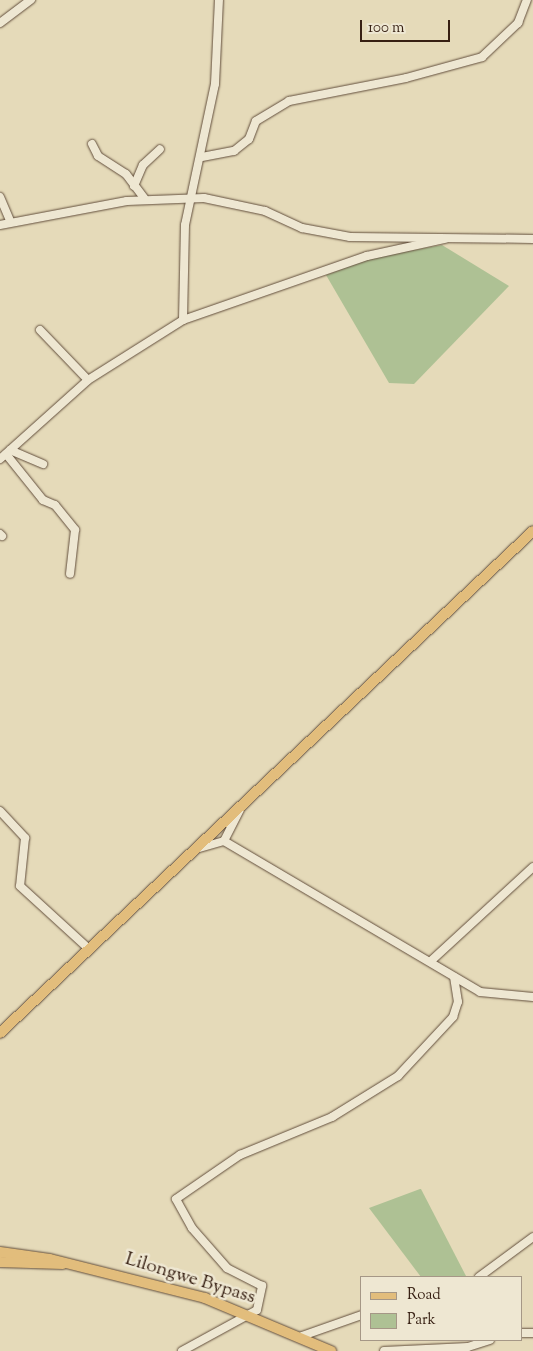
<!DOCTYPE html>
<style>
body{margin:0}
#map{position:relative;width:533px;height:1351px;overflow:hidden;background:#e5dab9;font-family:"Sorts Mill Goudy",serif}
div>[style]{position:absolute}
.green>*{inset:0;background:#aec194}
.roads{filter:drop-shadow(0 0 1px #624e3c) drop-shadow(0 0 1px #624e3c)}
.minor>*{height:8px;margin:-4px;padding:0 4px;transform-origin:4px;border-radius:4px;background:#eee7d2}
.major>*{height:10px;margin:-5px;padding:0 5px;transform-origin:5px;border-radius:5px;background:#e2bd7c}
span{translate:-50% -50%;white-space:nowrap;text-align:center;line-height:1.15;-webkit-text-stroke:5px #eee7d2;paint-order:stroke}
.street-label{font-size:19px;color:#372013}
.legend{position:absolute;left:360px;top:1276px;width:162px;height:65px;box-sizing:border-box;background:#eee7d2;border:1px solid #a59786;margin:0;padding:6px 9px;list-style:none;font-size:15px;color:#372013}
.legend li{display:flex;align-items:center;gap:10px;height:25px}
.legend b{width:25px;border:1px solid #a59786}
.scale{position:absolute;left:360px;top:20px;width:90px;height:22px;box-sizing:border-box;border:2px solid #372013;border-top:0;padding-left:6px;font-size:15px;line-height:18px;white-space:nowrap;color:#372013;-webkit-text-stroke:4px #eee7d2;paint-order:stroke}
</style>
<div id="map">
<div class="green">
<div style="clip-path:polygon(442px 245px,509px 286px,414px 384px,389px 383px,326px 275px,374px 257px)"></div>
<div style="clip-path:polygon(420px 1189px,421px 1189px,466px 1276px,421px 1277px,369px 1208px)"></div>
</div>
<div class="roads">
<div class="minor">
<div style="left:0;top:23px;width:39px;rotate:-37deg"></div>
<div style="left:92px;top:144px;width:13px;rotate:63deg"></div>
<div style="left:98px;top:156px;width:33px;rotate:33deg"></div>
<div style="left:126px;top:174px;width:31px;rotate:53deg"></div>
<div style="left:202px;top:157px;width:33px;rotate:-11deg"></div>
<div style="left:234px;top:151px;width:19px;rotate:-39deg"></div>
<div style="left:249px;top:139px;width:19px;rotate:-69deg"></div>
<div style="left:256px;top:121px;width:39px;rotate:-31deg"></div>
<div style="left:289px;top:101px;width:119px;rotate:-11.1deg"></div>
<div style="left:406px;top:78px;width:79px;rotate:-15.4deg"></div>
<div style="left:482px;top:57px;width:50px;rotate:-43.4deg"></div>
<div style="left:518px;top:23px;width:25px;rotate:-69deg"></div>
<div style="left:134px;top:186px;width:23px;rotate:-67deg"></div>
<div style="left:143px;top:165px;width:23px;rotate:-43deg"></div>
<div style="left:0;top:197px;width:25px;rotate:67deg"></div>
<div style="left:0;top:225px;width:129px;rotate:-10.7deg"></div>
<div style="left:127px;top:201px;width:77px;rotate:-2.2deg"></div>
<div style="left:204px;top:198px;width:62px;rotate:12deg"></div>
<div style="left:265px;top:211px;width:41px;rotate:24.7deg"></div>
<div style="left:302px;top:228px;width:49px;rotate:10.6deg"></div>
<div style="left:350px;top:237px;width:183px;rotate:0.6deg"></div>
<div style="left:183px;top:320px;width:95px;rotate:-88.8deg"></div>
<div style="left:185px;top:225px;width:144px;rotate:-78deg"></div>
<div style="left:215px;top:84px;width:84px;rotate:-87.3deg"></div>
<div style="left:40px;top:330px;width:69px;rotate:46.2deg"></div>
<div style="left:10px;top:450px;width:36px;rotate:23deg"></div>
<div style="left:6px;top:454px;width:59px;rotate:51.2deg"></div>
<div style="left:43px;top:500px;width:13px;rotate:23deg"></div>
<div style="left:55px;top:505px;width:32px;rotate:51deg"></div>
<div style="left:75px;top:530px;width:44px;rotate:96.5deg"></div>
<div style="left:0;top:459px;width:118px;rotate:-41.9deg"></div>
<div style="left:88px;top:380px;width:112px;rotate:-32.3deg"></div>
<div style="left:183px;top:320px;width:195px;rotate:-19.2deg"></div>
<div style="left:367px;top:256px;width:80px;rotate:-12.3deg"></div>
<div style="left:0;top:534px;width:3px;rotate:45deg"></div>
<div style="left:0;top:811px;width:37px;rotate:47deg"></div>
<div style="left:25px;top:838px;width:48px;rotate:95.9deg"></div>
<div style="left:20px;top:886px;width:93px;rotate:42.4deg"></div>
<div style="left:224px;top:841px;width:36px;rotate:-63deg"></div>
<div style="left:196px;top:849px;width:29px;rotate:-16deg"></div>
<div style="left:224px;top:841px;width:297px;rotate:30.5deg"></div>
<div style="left:480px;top:992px;width:53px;rotate:5.4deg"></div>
<div style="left:432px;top:960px;width:137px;rotate:-42.6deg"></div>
<div style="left:479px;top:1277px;width:67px;rotate:-36.5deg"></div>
<div style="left:522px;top:1333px;width:11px"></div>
<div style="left:302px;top:1336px;width:64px;rotate:-19.3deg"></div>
<div style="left:182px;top:1351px;width:85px;rotate:-28.7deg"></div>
<div style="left:257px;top:1310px;width:25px;rotate:-78deg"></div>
<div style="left:262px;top:1286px;width:39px;rotate:-153deg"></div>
<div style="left:227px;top:1268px;width:53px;rotate:-131.2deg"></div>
<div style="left:192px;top:1228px;width:33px;rotate:-119deg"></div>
<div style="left:176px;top:1199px;width:78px;rotate:-34.5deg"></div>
<div style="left:240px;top:1155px;width:100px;rotate:-22.4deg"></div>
<div style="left:332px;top:1117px;width:78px;rotate:-31.8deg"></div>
<div style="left:398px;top:1076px;width:81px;rotate:-47deg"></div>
<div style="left:453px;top:1017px;width:16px;rotate:-72deg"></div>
<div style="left:458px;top:1002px;width:25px;rotate:-99deg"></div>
<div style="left:384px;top:1351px;width:84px;rotate:-2.7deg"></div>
<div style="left:468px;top:1347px;width:23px;rotate:-18deg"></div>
</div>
<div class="major">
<div style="left:0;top:1033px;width:732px;rotate:-43.28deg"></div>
<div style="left:0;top:1252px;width:50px;rotate:8deg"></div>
<div style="left:50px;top:1259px;width:160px;rotate:14.1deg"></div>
<div style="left:205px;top:1298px;width:137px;rotate:22.8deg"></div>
<div style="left:0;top:1262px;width:63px;rotate:1.8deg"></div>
</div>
</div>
<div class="street-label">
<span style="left:190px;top:1279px;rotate:17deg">Lilongwe Bypass</span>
</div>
<ul class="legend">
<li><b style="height:6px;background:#e2bd7c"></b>Road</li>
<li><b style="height:14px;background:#aec194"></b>Park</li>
</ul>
<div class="scale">100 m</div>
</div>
